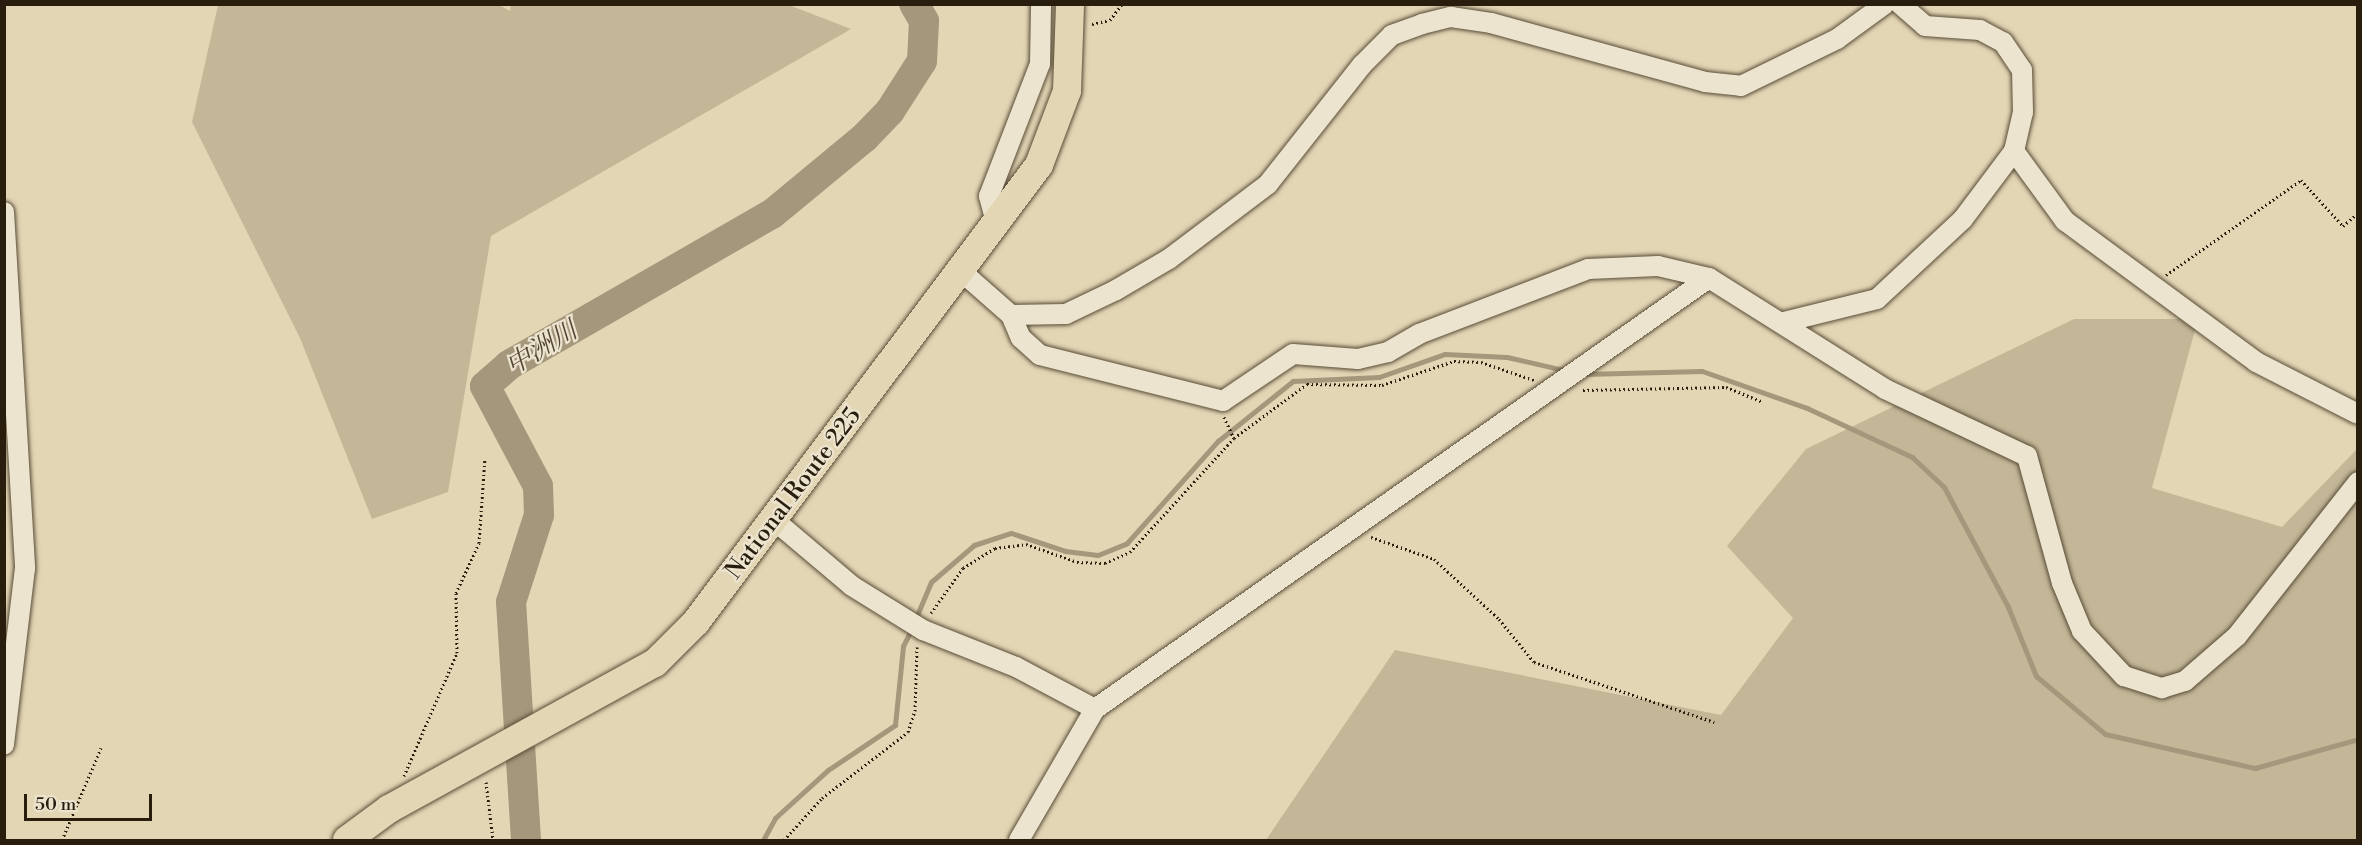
<!DOCTYPE html>
<meta charset="utf-8">
<style>
body{margin:0}
#map{position:relative;width:2362px;height:845px;overflow:hidden;background:#e3d6b5;font-family:"Libre Bodoni","Noto Serif JP",serif}
div>[style]{position:absolute}
.green>*{inset:0;background:#c3b798}
.stream>*{height:5px;margin:-2.5px;padding:0 2.5px;transform-origin:2.5px;border-radius:2.5px;background:#a4977c}
.river>*{height:30px;margin:-15px;padding:0 15px;transform-origin:15px;border-radius:15px;background:#a4977c}
.path>*{height:3px;margin-top:-1.5px;transform-origin:0;background:repeating-linear-gradient(90deg,#291e0d 0 1.5px,transparent 0 4.5px)}
.roads{filter:drop-shadow(0 0 2px #584c37) drop-shadow(0 0 2px #584c37)}
.minor>*{height:20px;margin:-10px;padding:0 10px;transform-origin:10px;border-radius:10px;background:#ede4cf}
.highway>*{height:28px;margin:-14px;padding:0 14px;transform-origin:14px;border-radius:14px;background:#e3d6b5}
span{translate:-50% -50%;white-space:nowrap;text-align:center;line-height:1.15;-webkit-text-stroke:4.5px #ede4cf;paint-order:stroke}
.street-label{font-size:24px;color:#291e0d}
.water-label{font-size:26px;color:#544834;font-style:italic}
.frame{position:absolute;inset:0;border:6px solid #291e0d;pointer-events:none}
.scale{position:absolute;left:24px;top:794px;width:128px;height:27px;box-sizing:border-box;border:3px solid #291e0d;border-top:0;padding-left:8px;font-size:18px;line-height:21px;white-space:nowrap;color:#291e0d;-webkit-text-stroke:4px #ede4cf;paint-order:stroke}
</style>
<div id="map">
<div class="green">
<div style="clip-path:polygon(499px 5px,510px 11px,511px 4px,789px 5px,851px 29px,491px 236px,448px 492px,372px 519px,300px 338px,192px 122px,218px 5px)"></div>
<div style="clip-path:polygon(2074px 319px,2198px 319px,2152px 488px,2282px 527px,2357px 449px,2357px 840px,1266px 840px,1395px 650px,1721px 715px,1793px 618px,1727px 546px,1806px 449px)"></div>
</div>
<div class="stream">
<div style="left:1583px;top:374px;width:119px;rotate:-1.4deg"></div>
<div style="left:1702px;top:371px;width:111px;rotate:19.4deg"></div>
<div style="left:1807px;top:408px;width:116px;rotate:25deg"></div>
<div style="left:1912px;top:457px;width:44px;rotate:43.2deg"></div>
<div style="left:1944px;top:487px;width:136px;rotate:61.9deg"></div>
<div style="left:2008px;top:607px;width:74px;rotate:67.9deg"></div>
<div style="left:2036px;top:676px;width:90px;rotate:40deg"></div>
<div style="left:2105px;top:734px;width:154px;rotate:12.8deg"></div>
<div style="left:2255px;top:768px;width:107px;rotate:-15.7deg"></div>
<div style="left:915px;top:620px;width:41px;rotate:-67.2deg"></div>
<div style="left:931px;top:582px;width:57px;rotate:-40.7deg"></div>
<div style="left:974px;top:545px;width:39px;rotate:-18deg"></div>
<div style="left:1011px;top:533px;width:57px;rotate:18.4deg"></div>
<div style="left:1065px;top:551px;width:33px;rotate:7deg"></div>
<div style="left:1098px;top:555px;width:31px;rotate:-22deg"></div>
<div style="left:1127px;top:543px;width:137px;rotate:-48.3deg"></div>
<div style="left:1218px;top:441px;width:96px;rotate:-38.7deg"></div>
<div style="left:1293px;top:381px;width:86px;rotate:-2.7deg"></div>
<div style="left:1379px;top:377px;width:70px;rotate:-19.2deg"></div>
<div style="left:1445px;top:354px;width:62px;rotate:2.8deg"></div>
<div style="left:1507px;top:357px;width:63px;rotate:12.9deg"></div>
<div style="left:763px;top:840px;width:25px;rotate:-61deg"></div>
<div style="left:775px;top:818px;width:72px;rotate:-42.2deg"></div>
<div style="left:828px;top:770px;width:81px;rotate:-33.9deg"></div>
<div style="left:895px;top:725px;width:79px;rotate:-84.2deg"></div>
<div style="left:903px;top:646px;width:20px;rotate:-63deg"></div>
</div>
<div class="river">
<div style="left:526px;top:840px;width:238px;rotate:-93.6deg"></div>
<div style="left:511px;top:602px;width:91px;rotate:-72.2deg"></div>
<div style="left:539px;top:515px;width:29px;rotate:-92deg"></div>
<div style="left:538px;top:486px;width:113px;rotate:-117.9deg"></div>
<div style="left:485px;top:386px;width:32px;rotate:-41deg"></div>
<div style="left:509px;top:365px;width:303px;rotate:-29.9deg"></div>
<div style="left:772px;top:214px;width:121px;rotate:-39.6deg"></div>
<div style="left:865px;top:137px;width:36px;rotate:-46deg"></div>
<div style="left:890px;top:111px;width:59px;rotate:-57.4deg"></div>
<div style="left:922px;top:61px;width:40px;rotate:-87.1deg"></div>
<div style="left:924px;top:21px;width:20px;rotate:-120deg"></div>
</div>
<div class="path">
<div style="left:1092px;top:24px;width:18px;rotate:-13deg"></div>
<div style="left:1110px;top:20px;width:20px;rotate:-53deg"></div>
<div style="left:2166px;top:275px;width:165px;rotate:-35.1deg"></div>
<div style="left:2301px;top:180px;width:62px;rotate:47.6deg"></div>
<div style="left:2343px;top:226px;width:20px;rotate:-41deg"></div>
<div style="left:1583px;top:390px;width:143px;rotate:-1.2deg"></div>
<div style="left:1726px;top:387px;width:40px;rotate:22deg"></div>
<div style="left:1224px;top:417px;width:23px;rotate:65deg"></div>
<div style="left:1371px;top:537px;width:67px;rotate:19.2deg"></div>
<div style="left:1434px;top:559px;width:88px;rotate:42.7deg"></div>
<div style="left:1499px;top:619px;width:55px;rotate:50.9deg"></div>
<div style="left:1534px;top:662px;width:190px;rotate:18.4deg"></div>
<div style="left:931px;top:613px;width:55px;rotate:-54.6deg"></div>
<div style="left:963px;top:568px;width:38px;rotate:-32deg"></div>
<div style="left:995px;top:548px;width:31px;rotate:-7deg"></div>
<div style="left:1026px;top:544px;width:54px;rotate:19.4deg"></div>
<div style="left:1077px;top:562px;width:28px;rotate:2deg"></div>
<div style="left:1105px;top:563px;width:27px;rotate:-24deg"></div>
<div style="left:1130px;top:552px;width:154px;rotate:-47.6deg"></div>
<div style="left:1234px;top:438px;width:91px;rotate:-36.5deg"></div>
<div style="left:1307px;top:384px;width:75px;rotate:0.8deg"></div>
<div style="left:1382px;top:385px;width:76px;rotate:-18.4deg"></div>
<div style="left:1454px;top:361px;width:27px;rotate:2deg"></div>
<div style="left:1481px;top:362px;width:56px;rotate:18.8deg"></div>
<div style="left:404px;top:776px;width:134px;rotate:-66.7deg"></div>
<div style="left:457px;top:653px;width:60px;rotate:-91deg"></div>
<div style="left:456px;top:593px;width:55px;rotate:-65.3deg"></div>
<div style="left:479px;top:543px;width:85px;rotate:-86deg"></div>
<div style="left:486px;top:782px;width:58px;rotate:83.1deg"></div>
<div style="left:62px;top:840px;width:100px;rotate:-67deg"></div>
<div style="left:784px;top:840px;width:57px;rotate:-47.9deg"></div>
<div style="left:822px;top:798px;width:108px;rotate:-37.5deg"></div>
<div style="left:908px;top:732px;width:22px;rotate:-72deg"></div>
<div style="left:915px;top:711px;width:64px;rotate:-88.2deg"></div>
</div>
<div class="roads">
<div class="minor">
<div style="left:1900px;top:4px;width:33px;rotate:41deg"></div>
<div style="left:1925px;top:26px;width:55px;rotate:4.2deg"></div>
<div style="left:1980px;top:30px;width:26px;rotate:28deg"></div>
<div style="left:2003px;top:42px;width:34px;rotate:56deg"></div>
<div style="left:2022px;top:70px;width:42px;rotate:88.6deg"></div>
<div style="left:2023px;top:112px;width:40px;rotate:103deg"></div>
<div style="left:2014px;top:151px;width:87px;rotate:53.9deg"></div>
<div style="left:2065px;top:221px;width:237px;rotate:36.4deg"></div>
<div style="left:2256px;top:362px;width:114px;rotate:27deg"></div>
<div style="left:4px;top:212px;width:357px;rotate:86.6deg"></div>
<div style="left:25px;top:568px;width:178px;rotate:96.8deg"></div>
<div style="left:997px;top:226px;width:31px;rotate:-105deg"></div>
<div style="left:989px;top:196px;width:142px;rotate:-68.9deg"></div>
<div style="left:1040px;top:64px;width:60px;rotate:-89deg"></div>
<div style="left:962px;top:272px;width:65px;rotate:41.3deg"></div>
<div style="left:1011px;top:315px;width:55px;rotate:-1deg"></div>
<div style="left:1066px;top:314px;width:55px;rotate:-25.6deg"></div>
<div style="left:1116px;top:290px;width:61px;rotate:-30.3deg"></div>
<div style="left:1169px;top:259px;width:124px;rotate:-37.1deg"></div>
<div style="left:1268px;top:184px;width:152px;rotate:-51.7deg"></div>
<div style="left:1362px;top:65px;width:42px;rotate:-45deg"></div>
<div style="left:1392px;top:35px;width:32px;rotate:-20deg"></div>
<div style="left:1422px;top:24px;width:30px;rotate:-14deg"></div>
<div style="left:1451px;top:17px;width:40px;rotate:8.5deg"></div>
<div style="left:1491px;top:23px;width:222px;rotate:15.4deg"></div>
<div style="left:1705px;top:82px;width:36px;rotate:6deg"></div>
<div style="left:1741px;top:86px;width:107px;rotate:-26.1deg"></div>
<div style="left:1837px;top:39px;width:59px;rotate:-36.1deg"></div>
<div style="left:1011px;top:315px;width:25px;rotate:67deg"></div>
<div style="left:1021px;top:338px;width:25px;rotate:42deg"></div>
<div style="left:1040px;top:355px;width:189px;rotate:14.1deg"></div>
<div style="left:1223px;top:401px;width:84px;rotate:-33.9deg"></div>
<div style="left:1293px;top:354px;width:65px;rotate:4.4deg"></div>
<div style="left:1358px;top:359px;width:31px;rotate:-13deg"></div>
<div style="left:1388px;top:352px;width:36px;rotate:-30deg"></div>
<div style="left:1419px;top:334px;width:181px;rotate:-21deg"></div>
<div style="left:1588px;top:269px;width:70px;rotate:-2.5deg"></div>
<div style="left:1658px;top:266px;width:52px;rotate:13.2deg"></div>
<div style="left:1709px;top:278px;width:208px;rotate:32.2deg"></div>
<div style="left:1885px;top:389px;width:157px;rotate:25.3deg"></div>
<div style="left:2027px;top:456px;width:132px;rotate:74.6deg"></div>
<div style="left:2062px;top:583px;width:52px;rotate:67.4deg"></div>
<div style="left:2082px;top:631px;width:62px;rotate:47deg"></div>
<div style="left:2124px;top:676px;width:40px;rotate:18deg"></div>
<div style="left:2162px;top:688px;width:24px;rotate:-17deg"></div>
<div style="left:2185px;top:681px;width:69px;rotate:-40.9deg"></div>
<div style="left:2237px;top:636px;width:196px;rotate:-51.8deg"></div>
<div style="left:1784px;top:322px;width:96px;rotate:-13.9deg"></div>
<div style="left:1877px;top:299px;width:117px;rotate:-42.9deg"></div>
<div style="left:1963px;top:219px;width:85px;rotate:-53.1deg"></div>
<div style="left:774px;top:520px;width:102px;rotate:40.2deg"></div>
<div style="left:852px;top:586px;width:84px;rotate:31.8deg"></div>
<div style="left:923px;top:630px;width:100px;rotate:21.7deg"></div>
<div style="left:1016px;top:667px;width:89px;rotate:28deg"></div>
<div style="left:1019px;top:840px;width:151px;rotate:-59.9deg"></div>
<div style="left:1095px;top:709px;width:750px;rotate:-35.07deg"></div>
</div>
<div class="highway">
<div style="left:347px;top:840px;width:52px;rotate:-36.4deg"></div>
<div style="left:389px;top:809px;width:303px;rotate:-28.8deg"></div>
<div style="left:655px;top:663px;width:58px;rotate:-45deg"></div>
<div style="left:696px;top:622px;width:571px;rotate:-53.11deg"></div>
<div style="left:1039px;top:165px;width:79px;rotate:-69.3deg"></div>
<div style="left:1067px;top:91px;width:87px;rotate:-88deg"></div>
</div>
</div>
<div class="street-label">
<span style="left:794px;top:494px;rotate:-53deg">National Route 225</span>
</div>
<div class="water-label">
<span style="left:542px;top:349px;rotate:-31deg">中洲川</span>
</div>
<div class="frame"></div>
<div class="scale">50 m</div>
</div>
